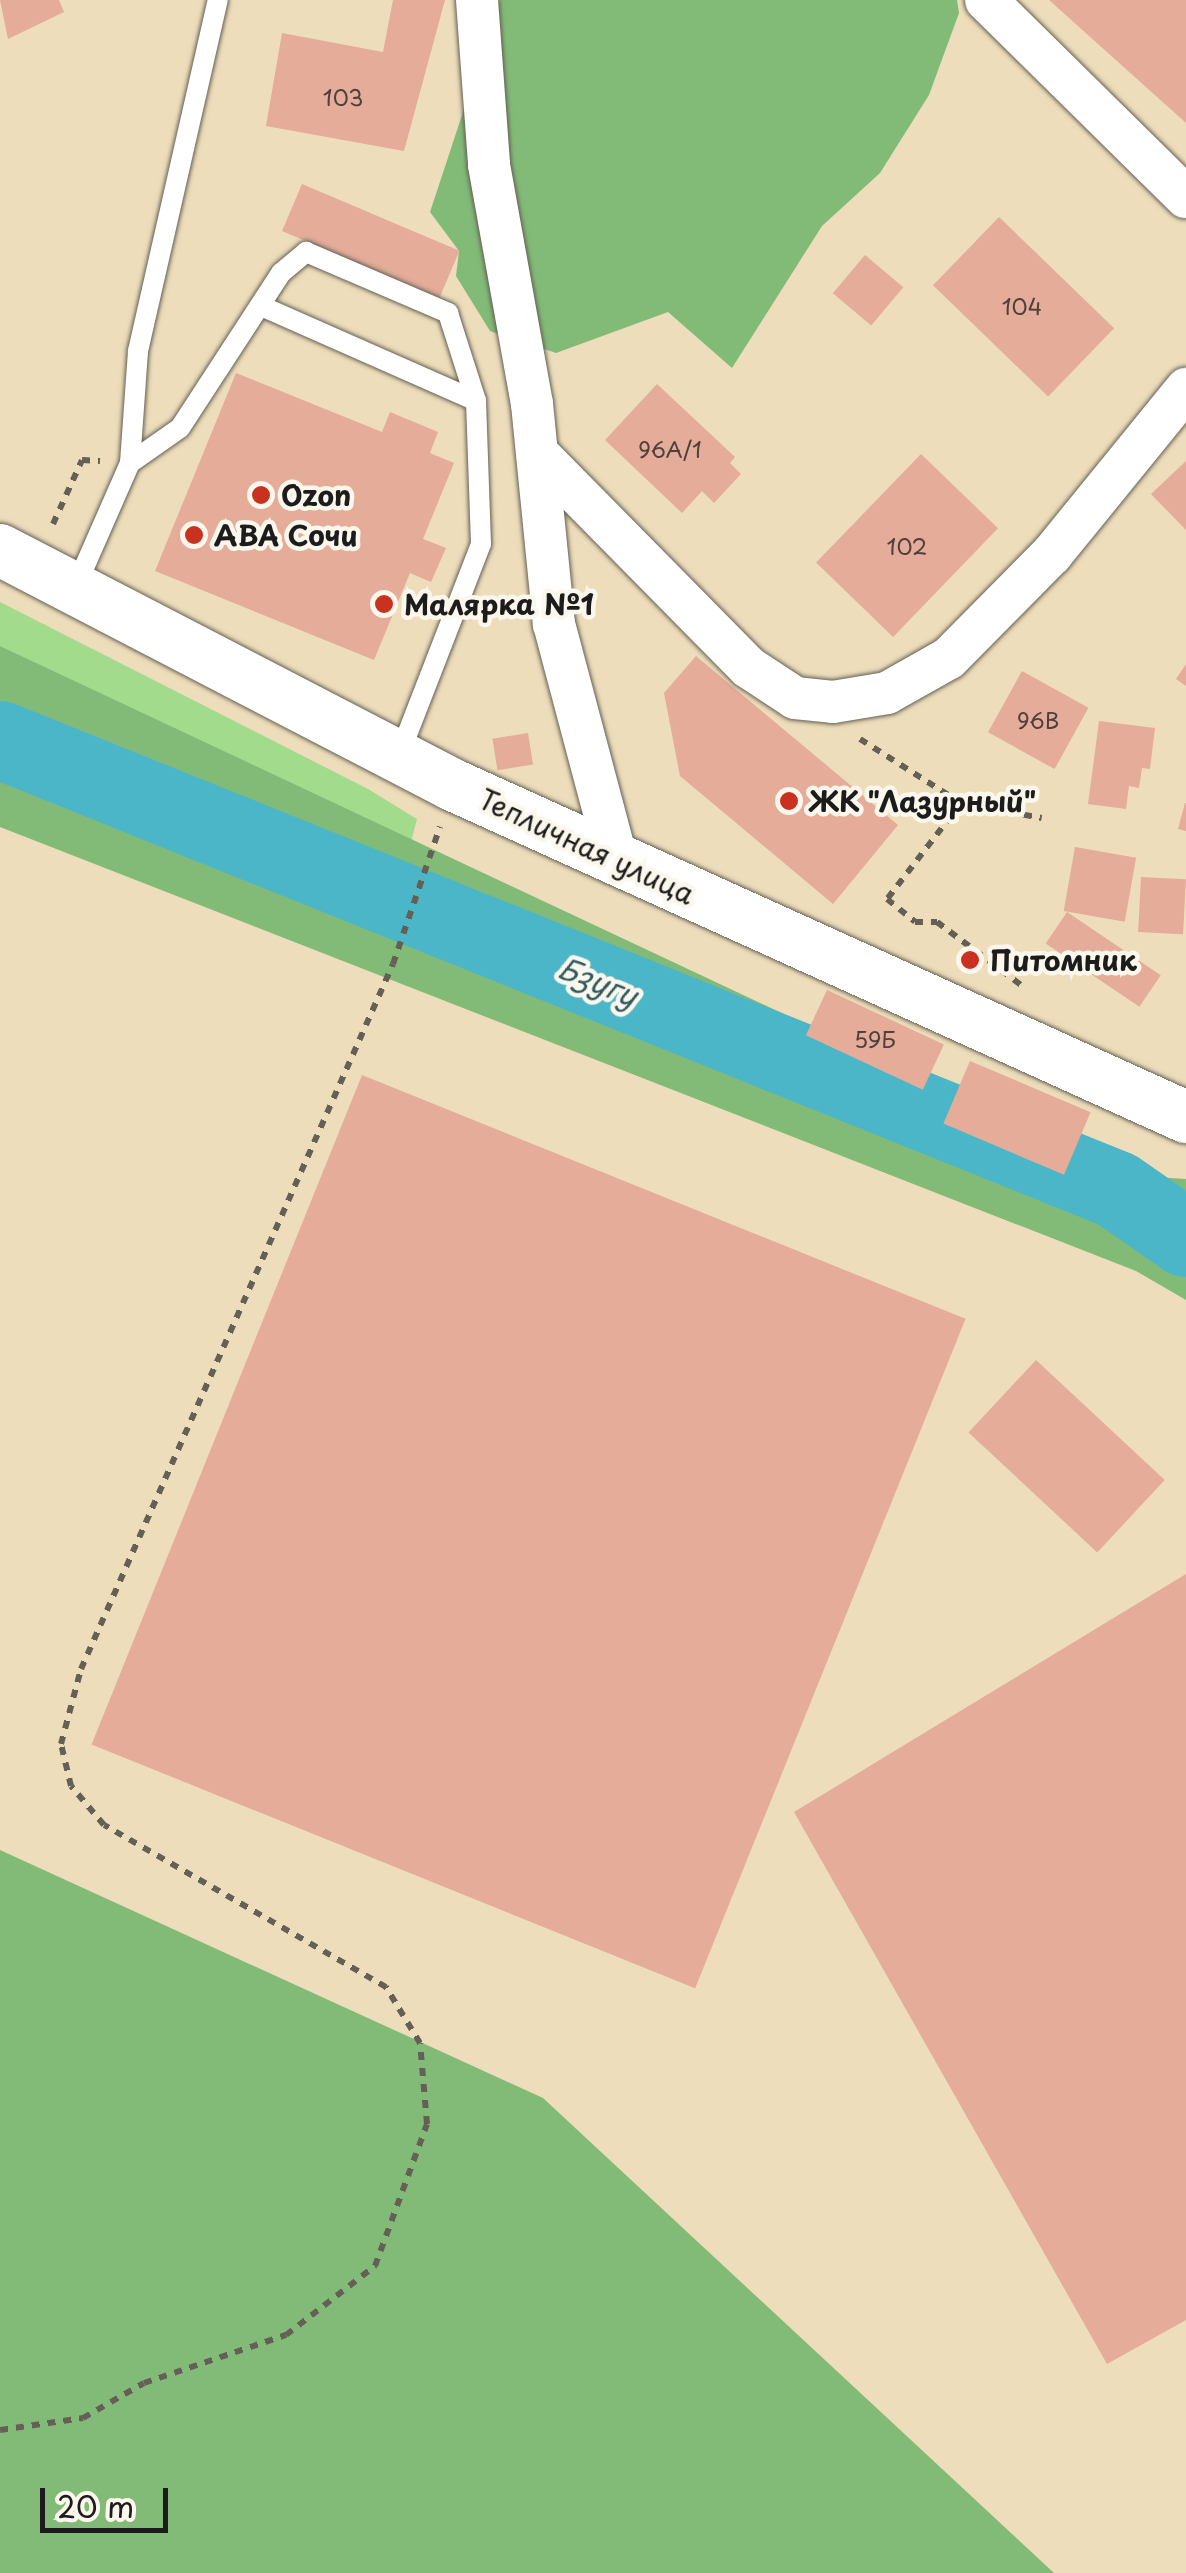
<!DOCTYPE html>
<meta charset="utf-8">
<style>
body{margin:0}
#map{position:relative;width:1186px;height:2573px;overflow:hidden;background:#edddbb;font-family:"Playpen Sans",sans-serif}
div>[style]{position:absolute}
.green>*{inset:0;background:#a3db8c}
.forest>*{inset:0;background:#82bb78}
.river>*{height:78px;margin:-39px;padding:0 39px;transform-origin:39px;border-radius:39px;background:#4bb6c8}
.building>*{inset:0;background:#e4ac99;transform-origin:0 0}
.path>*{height:6px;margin-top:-3px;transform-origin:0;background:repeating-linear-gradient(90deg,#656054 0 8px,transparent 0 16px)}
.roads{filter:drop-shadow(0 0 2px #656054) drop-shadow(0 0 2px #656054)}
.service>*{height:20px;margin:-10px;padding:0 10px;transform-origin:10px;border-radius:10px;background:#fff}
.minor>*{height:42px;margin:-21px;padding:0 21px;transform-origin:21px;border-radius:21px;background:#fff}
.tertiary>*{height:52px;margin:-26px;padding:0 26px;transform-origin:26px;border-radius:26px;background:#fff}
.dots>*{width:28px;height:28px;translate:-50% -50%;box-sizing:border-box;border:5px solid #fbf7ec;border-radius:50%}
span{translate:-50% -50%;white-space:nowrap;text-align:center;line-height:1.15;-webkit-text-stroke:9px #fbf7ec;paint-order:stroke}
.number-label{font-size:22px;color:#4e403b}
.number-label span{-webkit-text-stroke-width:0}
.poi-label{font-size:28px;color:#1c1c1c;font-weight:700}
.left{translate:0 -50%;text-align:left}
.street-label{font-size:28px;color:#1c1c1c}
.water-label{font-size:30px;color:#2f5a61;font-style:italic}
.scale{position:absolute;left:40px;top:2488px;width:128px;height:45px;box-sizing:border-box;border:5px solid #1c1c1c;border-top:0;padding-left:12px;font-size:30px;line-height:35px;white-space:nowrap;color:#1c1c1c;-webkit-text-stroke:8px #fbf7ec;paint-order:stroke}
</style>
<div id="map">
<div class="green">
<div style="clip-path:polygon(0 602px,368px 789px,417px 819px,411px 842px,0 646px)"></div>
</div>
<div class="forest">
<div style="clip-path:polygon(500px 0,957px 0,959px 13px,929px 95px,880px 173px,822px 226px,732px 368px,668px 312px,556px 353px,490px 331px,456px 276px,459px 251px,430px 212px)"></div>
<div style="clip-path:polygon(0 646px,786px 1015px,915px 1113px,1106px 1174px,1186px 1179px,1186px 1300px,1136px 1271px,0 827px)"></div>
<div style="clip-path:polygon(0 1850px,543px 2098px,1054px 2573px,0 2573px)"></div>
</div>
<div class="river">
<div style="left:0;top:740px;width:1204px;rotate:21.94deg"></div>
<div style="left:1117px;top:1190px;width:84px;rotate:34.8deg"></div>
</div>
<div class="building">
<div style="clip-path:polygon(0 0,59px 0,64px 12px,8px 39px)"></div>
<div style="clip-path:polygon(393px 0,445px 0,404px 151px,266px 126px,282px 33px,383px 52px)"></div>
<div style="clip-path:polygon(1049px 0,1186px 0,1186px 123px)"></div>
<div style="left:302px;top:184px;width:171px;height:51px;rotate:23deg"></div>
<div style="left:999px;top:217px;width:160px;height:95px;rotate:44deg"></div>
<div style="left:865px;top:255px;width:50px;height:50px;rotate:40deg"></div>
<div style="clip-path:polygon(236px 373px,382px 432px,390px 412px,438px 432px,430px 453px,454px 463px,423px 539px,446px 548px,431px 582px,410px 573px,374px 660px,155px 571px)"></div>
<div style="clip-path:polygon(657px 384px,735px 457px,730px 463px,741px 474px,714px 503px,702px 491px,682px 513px,605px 440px)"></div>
<div style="left:921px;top:454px;width:107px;height:151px;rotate:44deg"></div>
<div style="clip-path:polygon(1186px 461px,1186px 530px,1151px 494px)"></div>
<div style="clip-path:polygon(696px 656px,898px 825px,833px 904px,680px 776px,664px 693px)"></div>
<div style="clip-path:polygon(1186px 664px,1186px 686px,1176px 679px)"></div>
<div style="left:1022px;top:671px;width:76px;height:70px;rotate:29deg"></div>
<div style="clip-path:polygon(1099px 721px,1155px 728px,1150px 769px,1142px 768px,1139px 788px,1129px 786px,1126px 809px,1088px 804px)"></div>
<div style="left:528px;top:733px;width:32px;height:36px;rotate:81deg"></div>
<div style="clip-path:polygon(1185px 803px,1186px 803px,1186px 831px,1178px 829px)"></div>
<div style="left:1075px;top:847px;width:62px;height:65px;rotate:10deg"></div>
<div style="left:1141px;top:877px;width:45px;height:55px;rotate:3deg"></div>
<div style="left:1067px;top:912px;width:113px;height:38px;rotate:34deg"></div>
<div style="left:827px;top:990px;width:129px;height:50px;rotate:25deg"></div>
<div style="left:970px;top:1061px;width:131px;height:68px;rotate:23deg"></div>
<div style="left:362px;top:1075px;width:651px;height:722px;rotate:22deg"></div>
<div style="left:1036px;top:1360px;width:176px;height:99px;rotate:43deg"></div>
<div style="clip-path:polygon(1186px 1574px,1186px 2320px,1107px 2364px,794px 1812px)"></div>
</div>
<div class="path">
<div style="left:53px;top:524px;width:70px;rotate:-65.6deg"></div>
<div style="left:82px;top:460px;width:18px;rotate:3deg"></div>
<div style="left:860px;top:739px;width:120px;rotate:32.4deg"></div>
<div style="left:961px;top:803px;width:82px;rotate:10.5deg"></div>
<div style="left:961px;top:803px;width:121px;rotate:127.6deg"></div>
<div style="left:887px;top:899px;width:36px;rotate:39deg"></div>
<div style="left:915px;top:922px;width:22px"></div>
<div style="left:937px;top:922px;width:110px;rotate:36.9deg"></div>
<div style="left:0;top:2430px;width:84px;rotate:-8.2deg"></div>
<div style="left:83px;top:2418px;width:70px;rotate:-29.8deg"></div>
<div style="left:144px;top:2383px;width:150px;rotate:-18.7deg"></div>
<div style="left:286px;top:2335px;width:113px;rotate:-37.8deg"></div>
<div style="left:375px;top:2266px;width:151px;rotate:-69.9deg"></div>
<div style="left:427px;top:2124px;width:81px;rotate:-94.9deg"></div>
<div style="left:420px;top:2043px;width:66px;rotate:-121.3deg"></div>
<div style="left:386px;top:1987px;width:325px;rotate:-150.1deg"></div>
<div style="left:104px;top:1825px;width:51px;rotate:-130.2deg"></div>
<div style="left:71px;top:1786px;width:43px;rotate:-103.4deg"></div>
<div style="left:61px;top:1744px;width:78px;rotate:-75.1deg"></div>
<div style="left:81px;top:1669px;width:771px;rotate:-66.13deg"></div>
<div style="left:393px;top:964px;width:145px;rotate:-71.1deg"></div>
</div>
<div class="roads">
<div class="service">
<div style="left:261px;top:306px;width:235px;rotate:23.8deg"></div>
<div style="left:130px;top:463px;width:61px;rotate:-35deg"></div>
<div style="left:180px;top:428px;width:185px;rotate:-56.9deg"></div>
<div style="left:281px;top:273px;width:33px;rotate:-40deg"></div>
<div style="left:306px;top:252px;width:155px;rotate:23.2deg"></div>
<div style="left:448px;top:313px;width:92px;rotate:72.3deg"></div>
<div style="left:476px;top:401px;width:143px;rotate:88deg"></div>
<div style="left:481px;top:544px;width:226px;rotate:111.2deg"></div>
<div style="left:76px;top:586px;width:134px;rotate:-66.3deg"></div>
<div style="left:130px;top:463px;width:112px;rotate:-85.9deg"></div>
<div style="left:138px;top:351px;width:360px;rotate:-77.2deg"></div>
</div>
<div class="minor">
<div style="left:477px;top:0;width:165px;rotate:85.8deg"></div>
<div style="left:489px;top:165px;width:243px;rotate:79.8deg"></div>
<div style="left:532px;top:404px;width:221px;rotate:84.3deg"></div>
<div style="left:554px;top:624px;width:245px;rotate:75.1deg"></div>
<div style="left:986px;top:0;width:281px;rotate:44.6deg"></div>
<div style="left:538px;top:454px;width:299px;rotate:45.4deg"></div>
<div style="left:748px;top:667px;width:56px;rotate:33.4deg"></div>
<div style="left:795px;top:698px;width:38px;rotate:6deg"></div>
<div style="left:833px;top:702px;width:55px;rotate:-9.5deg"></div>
<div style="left:887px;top:693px;width:71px;rotate:-29.4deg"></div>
<div style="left:949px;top:658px;width:146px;rotate:-45.3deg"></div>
<div style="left:1052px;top:554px;width:213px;rotate:-50.9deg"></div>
</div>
<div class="tertiary">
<div style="left:0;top:550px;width:510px;rotate:27.42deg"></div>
<div style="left:453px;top:785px;width:805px;rotate:24.37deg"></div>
</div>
</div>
<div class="dots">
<div style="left:261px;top:495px;background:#c8321e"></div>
<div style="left:194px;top:535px;background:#c8321e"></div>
<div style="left:384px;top:604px;background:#c8321e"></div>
<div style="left:789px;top:801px;background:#c8321e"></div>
<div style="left:970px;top:960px;background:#c8321e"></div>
</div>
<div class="number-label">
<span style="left:343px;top:97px">103</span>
<span style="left:1022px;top:306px">104</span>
<span style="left:670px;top:449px">96А/1</span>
<span style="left:907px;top:546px">102</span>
<span style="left:1038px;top:720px">96В</span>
<span style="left:875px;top:1039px">59Б</span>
</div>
<div class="poi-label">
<span class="left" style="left:281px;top:495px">Ozon</span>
<span class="left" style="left:214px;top:535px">АВА Сочи</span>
<span class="left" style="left:404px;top:604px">Малярка №1</span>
<span class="left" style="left:809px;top:801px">ЖК "Лазурный"</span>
<span class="left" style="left:990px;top:960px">Питомник</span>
</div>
<div class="street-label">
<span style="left:587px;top:846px;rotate:25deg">Тепличная улица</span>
</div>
<div class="water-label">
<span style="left:598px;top:981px;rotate:22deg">Бзугу</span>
</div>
<div class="scale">20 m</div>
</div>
